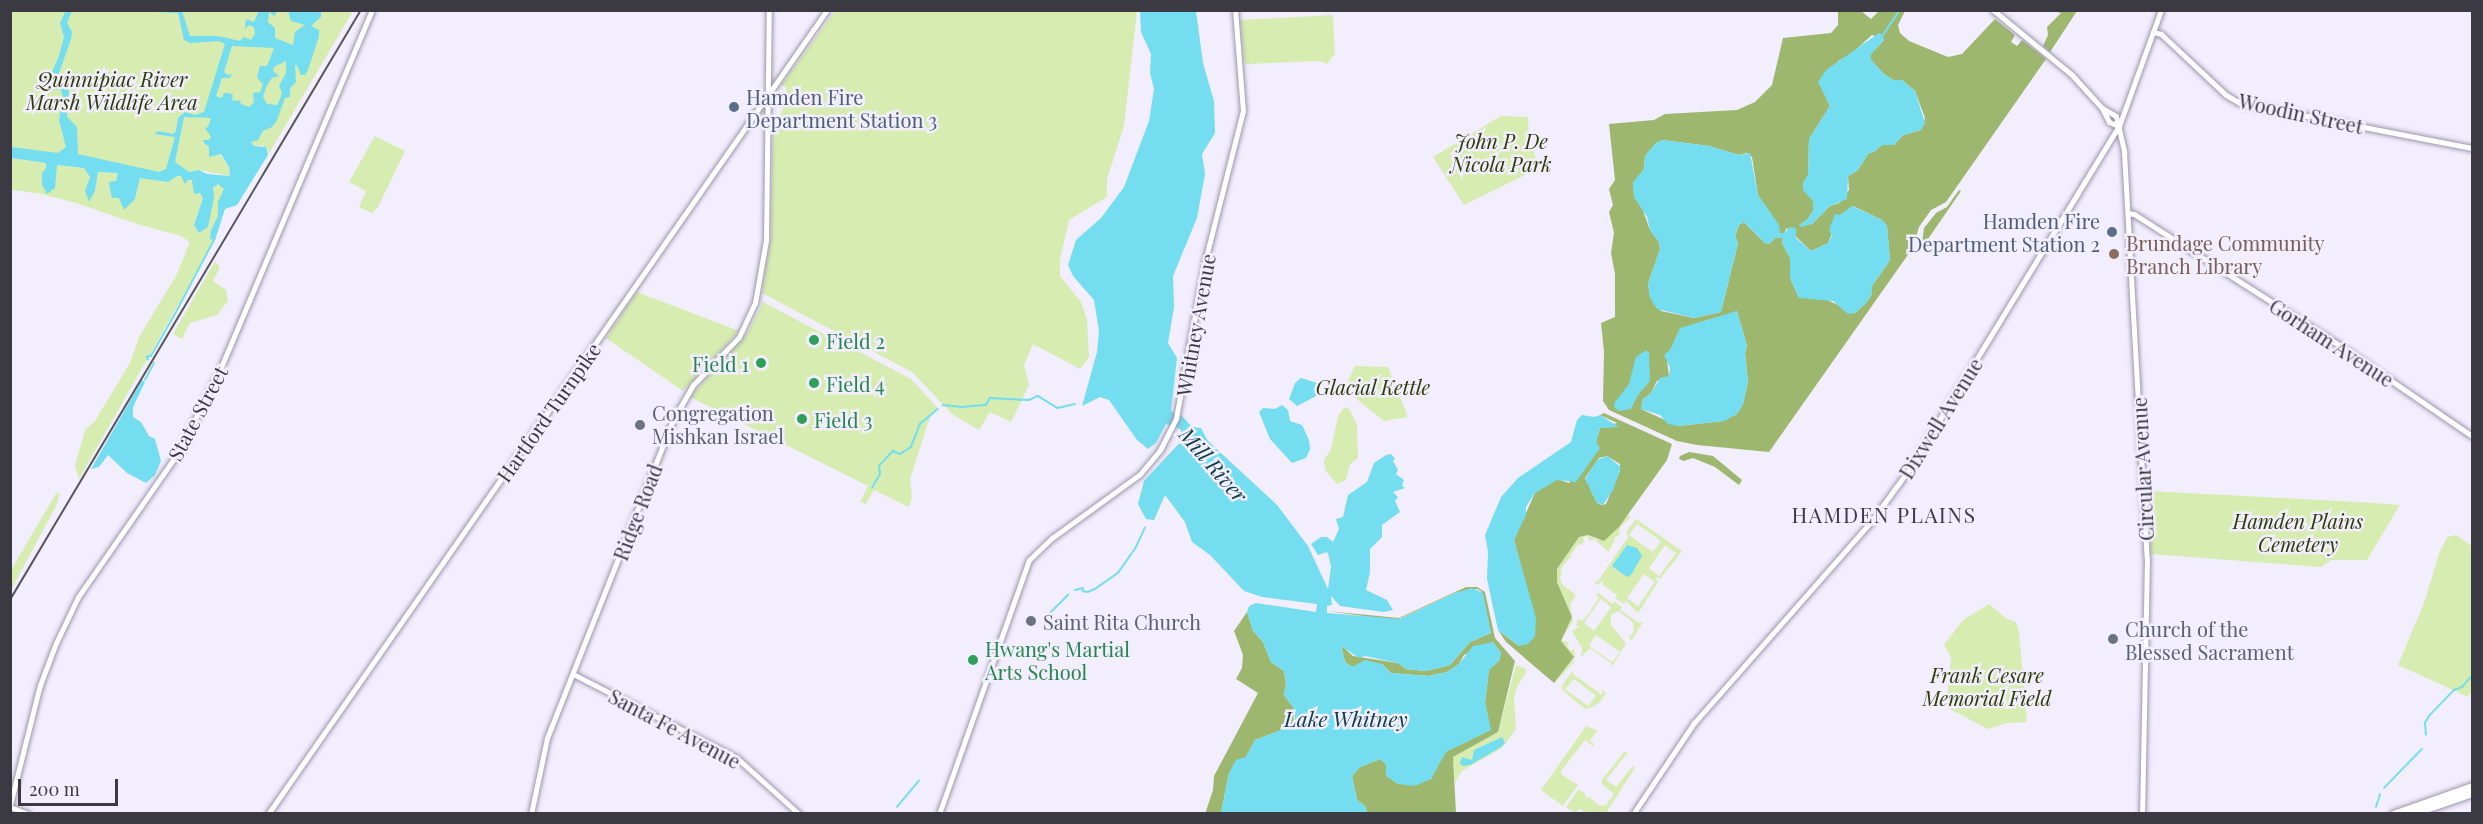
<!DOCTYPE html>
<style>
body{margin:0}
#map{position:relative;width:2483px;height:824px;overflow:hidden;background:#f2eefd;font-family:"Playfair Display",serif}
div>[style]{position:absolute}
.green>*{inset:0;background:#d6ecb0}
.forest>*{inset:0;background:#9db76f}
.water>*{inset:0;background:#74ddef}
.stream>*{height:1.5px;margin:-0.75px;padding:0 0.75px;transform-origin:0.75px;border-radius:0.75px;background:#74ddef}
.roads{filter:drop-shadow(0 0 2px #9d96ad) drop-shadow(0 0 2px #9d96ad)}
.major>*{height:5px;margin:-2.5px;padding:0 2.5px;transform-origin:2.5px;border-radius:2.5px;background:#fff}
.highway>*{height:7px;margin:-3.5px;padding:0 3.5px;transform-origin:3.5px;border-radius:3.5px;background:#fff}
.rail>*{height:1.5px;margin:-0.75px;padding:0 0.75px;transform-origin:0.75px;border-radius:0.75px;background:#57555e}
.dots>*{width:16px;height:16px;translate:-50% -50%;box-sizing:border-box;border:3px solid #f2eefd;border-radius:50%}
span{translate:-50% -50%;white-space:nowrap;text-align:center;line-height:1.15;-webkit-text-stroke:5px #f2eefd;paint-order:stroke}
.park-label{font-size:20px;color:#2c3b04;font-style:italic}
.service-label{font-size:20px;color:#4e5e75}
.left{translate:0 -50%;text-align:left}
.right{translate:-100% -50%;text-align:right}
.street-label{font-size:20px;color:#3b3942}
.education-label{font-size:20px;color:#785e54}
.leisure-label{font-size:20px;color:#27864d}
.worship-label{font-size:20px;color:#5b616d}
.water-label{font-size:21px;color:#0e4048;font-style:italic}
.neighbourhood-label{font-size:21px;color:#3b3942;letter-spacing:1.5px}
.frame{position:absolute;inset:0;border:12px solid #3b3942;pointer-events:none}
.scale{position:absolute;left:18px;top:779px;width:100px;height:27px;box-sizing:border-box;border:3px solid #3b3942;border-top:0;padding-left:8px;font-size:18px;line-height:21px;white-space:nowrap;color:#3b3942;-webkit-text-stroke:4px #f2eefd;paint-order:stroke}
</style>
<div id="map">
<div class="green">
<div style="clip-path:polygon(10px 11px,353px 11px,268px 155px,268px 151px,263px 145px,254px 146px,251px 143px,263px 131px,211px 136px,209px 152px,220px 154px,229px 167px,230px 176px,199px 170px,189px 172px,175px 163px,171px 179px,11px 151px)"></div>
<div style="clip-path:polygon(835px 11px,1137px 11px,1124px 126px,1107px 179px,1107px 197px,1069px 220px,1060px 260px,1060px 276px,1081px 302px,1087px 319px,1089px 357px,1080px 369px,1033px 344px,1024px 365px,1029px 385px,1011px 422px,990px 412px,979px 430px,952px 414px,912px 372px,762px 293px,771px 235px,773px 116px,780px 117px,785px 102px,786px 87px,781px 85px)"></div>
<div style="clip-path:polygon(1333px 15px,1335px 54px,1327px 64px,1320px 61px,1245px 64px,1240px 20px)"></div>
<div style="clip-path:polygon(1501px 116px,1528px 117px,1529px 137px,1539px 168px,1464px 205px,1433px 157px)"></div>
<div style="clip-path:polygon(375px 136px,405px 151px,378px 207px,372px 213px,359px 207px,366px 191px,349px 182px)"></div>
<div style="clip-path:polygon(11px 158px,46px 163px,55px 188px,56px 165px,84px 168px,90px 177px,85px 191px,95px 191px,98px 172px,118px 173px,116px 181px,119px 198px,135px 200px,140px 178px,182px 176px,192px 180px,203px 198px,194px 225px,199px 233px,208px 227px,214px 185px,221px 185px,224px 189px,218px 216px,211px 230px,210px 239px,215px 240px,79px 479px,75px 466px,85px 430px,95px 421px,130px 363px,139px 337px,176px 276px,190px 242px,181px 236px,137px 224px,76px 203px,38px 193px,11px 190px)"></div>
<div style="clip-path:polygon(215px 261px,220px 267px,213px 281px,226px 290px,228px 301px,217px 315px,190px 323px,182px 339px,173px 334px)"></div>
<div style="clip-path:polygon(637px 292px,739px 331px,683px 391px,606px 338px)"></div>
<div style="clip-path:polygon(763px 302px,835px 340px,839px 344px,846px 345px,911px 379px,937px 407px,930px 417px,910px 479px,912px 497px,909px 507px,874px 490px,866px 504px,860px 502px,868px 486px,690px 397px,748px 332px)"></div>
<div style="clip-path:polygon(1355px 366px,1388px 367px,1408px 417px,1384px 421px,1344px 389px)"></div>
<div style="clip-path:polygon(1348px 407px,1357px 425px,1358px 458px,1350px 464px,1346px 480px,1337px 484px,1325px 470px,1324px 460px,1331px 449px,1338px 416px,1344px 408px)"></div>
<div style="clip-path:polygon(2147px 491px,2358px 502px,2400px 505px,2367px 560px,2331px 560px,2321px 567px,2151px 554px)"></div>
<div style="clip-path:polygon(57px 492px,60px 494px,56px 506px,11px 590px,11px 570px)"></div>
<div style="clip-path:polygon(1628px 515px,1631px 517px,1620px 528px,1619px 537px,1616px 536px,1609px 552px,1594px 539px,1589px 541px,1588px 536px,1583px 537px,1584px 542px,1581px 545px,1578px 544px,1570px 556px,1572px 558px,1568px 559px,1560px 570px,1562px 573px,1560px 578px,1563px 585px,1576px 595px,1570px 604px,1573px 621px,1561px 640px,1569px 643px,1567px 646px,1571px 651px,1574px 649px,1575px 656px,1573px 663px,1567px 670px,1554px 683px,1574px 658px,1561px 641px,1572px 617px,1557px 582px,1557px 569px,1579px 537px,1588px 535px,1597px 540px,1619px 527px)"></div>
<div style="clip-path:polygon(evenodd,1636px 519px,1682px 551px,1660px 579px,1655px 577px,1658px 582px,1638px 613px,1626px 601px,1624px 604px,1615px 598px,1617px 595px,1603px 585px,1603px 581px,1597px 585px,1594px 582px,1598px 581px,1628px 537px,1626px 532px,1636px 519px,1637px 524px,1661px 541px,1653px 552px,1629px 535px,1637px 524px,1636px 519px,1665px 545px,1676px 553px,1659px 576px,1649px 568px,1665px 545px,1636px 519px,1644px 574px,1655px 582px,1638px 606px,1627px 598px,1644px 574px)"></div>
<div style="clip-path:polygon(2456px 535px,2472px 546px,2472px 690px,2468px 697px,2398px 665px,2424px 603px,2439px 554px,2447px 537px)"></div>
<div style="clip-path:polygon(evenodd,1599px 593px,1612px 604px,1614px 601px,1622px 607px,1620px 610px,1639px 623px,1643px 622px,1631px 641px,1629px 637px,1634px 632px,1633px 622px,1618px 611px,1611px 615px,1611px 625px,1626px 643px,1612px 667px,1612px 664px,1590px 648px,1581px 657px,1582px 648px,1572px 631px,1579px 627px,1576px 625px,1578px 619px,1583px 620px,1589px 613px,1599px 598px,1596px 595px,1599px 593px,1601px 599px,1611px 607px,1594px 631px,1584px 623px,1601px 599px,1599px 593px,1596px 635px,1620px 652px,1612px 662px,1589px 646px,1596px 635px)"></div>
<div style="clip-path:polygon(1989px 604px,2007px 619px,2016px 622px,2019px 632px,2027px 722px,2006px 723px,1988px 729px,1946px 707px,1951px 657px,1944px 645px,1963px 620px)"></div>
<div style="clip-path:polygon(1516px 665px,1526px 669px,1526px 672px,1517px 687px,1514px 698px,1516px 729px,1502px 748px,1462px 771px,1455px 782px,1453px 757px,1498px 732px)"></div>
<div style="clip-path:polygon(evenodd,1573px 670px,1573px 674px,1602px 695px,1602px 690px,1606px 693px,1600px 702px,1590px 708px,1585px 709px,1562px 690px,1562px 686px,1573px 670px,1574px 679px,1596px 696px,1588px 706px,1565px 689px,1574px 679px)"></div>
<div style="clip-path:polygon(1586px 726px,1597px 731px,1590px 740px,1594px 744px,1593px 746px,1585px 740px,1561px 771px,1562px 775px,1578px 785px,1563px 806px,1541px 790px)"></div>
<div style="clip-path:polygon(1624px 752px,1628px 752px,1606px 780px,1616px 787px,1633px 766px,1635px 768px,1606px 813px,1588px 813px,1579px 809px,1576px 813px,1566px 807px,1579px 789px,1585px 794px,1586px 798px,1589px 797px,1600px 806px,1606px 805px,1614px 794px,1602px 784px,1602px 780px)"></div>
</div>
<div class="forest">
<div style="clip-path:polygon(evenodd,1838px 11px,1861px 11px,1871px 19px,1879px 11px,1905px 11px,1898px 25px,1900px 33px,1909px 41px,1948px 57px,1962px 54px,1995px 19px,2015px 35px,2011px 42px,2017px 46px,2022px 40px,2046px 59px,1946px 202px,1931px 210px,1919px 227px,1912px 249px,1769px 452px,1697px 445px,1677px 441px,1609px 410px,1603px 401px,1604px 352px,1601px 323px,1615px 317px,1615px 274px,1611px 253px,1614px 233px,1609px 212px,1613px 205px,1609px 189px,1615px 180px,1609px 124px,1654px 120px,1665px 114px,1737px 110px,1755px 102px,1772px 85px,1783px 38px,1831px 33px,1838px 25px,1838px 11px,1872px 35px,1884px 40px,1871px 54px,1871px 60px,1884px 74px,1893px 80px,1902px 80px,1915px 91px,1925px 118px,1921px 130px,1903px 135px,1894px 145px,1882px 145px,1874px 152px,1869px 153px,1857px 171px,1848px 176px,1849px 190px,1839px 203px,1830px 206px,1812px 224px,1799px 225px,1807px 220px,1813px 211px,1813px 201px,1804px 190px,1803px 183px,1808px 176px,1809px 139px,1830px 106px,1826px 98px,1838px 61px,1851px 54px,1872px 35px,1838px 11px,1662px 140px,1709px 146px,1739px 155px,1747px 153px,1752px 157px,1758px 195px,1777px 223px,1780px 233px,1784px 233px,1787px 228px,1811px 251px,1828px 243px,1840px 215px,1853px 206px,1882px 220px,1887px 226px,1890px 260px,1872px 286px,1872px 294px,1866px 303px,1855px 313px,1823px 298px,1799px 298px,1790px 278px,1790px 258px,1782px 243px,1783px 238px,1775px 238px,1769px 244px,1766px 244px,1744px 222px,1739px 225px,1735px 236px,1738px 243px,1721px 312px,1694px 318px,1661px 311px,1650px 297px,1648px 284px,1660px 249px,1659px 242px,1650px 230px,1641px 205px,1634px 197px,1634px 182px,1644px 169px,1645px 156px,1656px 143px,1662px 140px,1838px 11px,1737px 311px,1747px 346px,1745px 353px,1748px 382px,1743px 404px,1737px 414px,1723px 421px,1678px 426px,1641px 409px,1643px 399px,1651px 393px,1657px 381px,1669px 376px,1667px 360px,1677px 335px,1737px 311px)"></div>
<div style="clip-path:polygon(2053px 11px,2077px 11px,2050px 52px,2043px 46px,2048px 35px,2047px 27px,2061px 13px)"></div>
<div style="clip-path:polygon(1959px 190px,1961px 191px,1928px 239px,1922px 244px,1924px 228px,1936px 213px,1947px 207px)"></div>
<div style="clip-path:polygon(evenodd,1604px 413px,1672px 444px,1667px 460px,1619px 527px,1604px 541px,1588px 535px,1579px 537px,1557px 569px,1557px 582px,1572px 617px,1561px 641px,1574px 657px,1554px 683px,1506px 642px,1498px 630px,1519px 646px,1533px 625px,1532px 607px,1514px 540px,1535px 493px,1557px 479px,1569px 483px,1596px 442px,1600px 428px,1617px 423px,1600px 415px,1604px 413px,1607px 456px,1620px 464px,1620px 471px,1606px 504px,1602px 505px,1597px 503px,1585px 478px,1599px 458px,1607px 456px)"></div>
<div style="clip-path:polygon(1689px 452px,1713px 456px,1742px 480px,1739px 485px,1715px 467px,1693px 458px,1684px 461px,1679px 459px,1680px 456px)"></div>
<div style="clip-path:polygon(1466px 587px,1477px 587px,1485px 592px,1495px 638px,1515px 661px,1498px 732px,1453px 757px,1456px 813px,1367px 813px,1365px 806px,1357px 800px,1352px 776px,1360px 767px,1380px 759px,1386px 764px,1387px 776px,1398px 784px,1431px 779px,1445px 752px,1490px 730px,1485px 702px,1489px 669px,1499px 661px,1501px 653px,1493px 642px,1464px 655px,1459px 664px,1447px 672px,1428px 676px,1391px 673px,1382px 664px,1352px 667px,1345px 662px,1341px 645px,1353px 656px,1398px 663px,1406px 669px,1426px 671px,1450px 665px,1470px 642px,1491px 633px,1481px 591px,1477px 589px,1455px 593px,1399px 619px,1392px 620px,1327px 611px,1399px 618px)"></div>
<div style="clip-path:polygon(1247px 612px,1253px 631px,1263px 642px,1271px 662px,1284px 671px,1286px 683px,1284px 695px,1293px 707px,1294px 725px,1255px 740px,1246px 757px,1229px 773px,1221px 813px,1205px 814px,1213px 790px,1214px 776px,1258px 693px,1236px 679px,1242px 668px,1243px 655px,1234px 631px)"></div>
</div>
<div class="water">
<div style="clip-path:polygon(evenodd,63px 11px,72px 11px,67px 23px,72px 32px,71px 39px,58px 76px,66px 83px,69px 92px,67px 117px,77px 127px,78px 154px,159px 172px,166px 169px,175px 137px,154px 134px,159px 131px,173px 134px,176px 131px,178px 118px,185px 112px,195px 115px,204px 112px,225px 44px,219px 41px,190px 43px,184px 40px,178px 13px,138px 11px,182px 11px,190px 36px,218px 36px,240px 41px,244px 37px,251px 40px,255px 34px,254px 27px,249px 25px,245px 29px,246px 19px,254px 22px,259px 11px,278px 11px,274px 16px,269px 12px,268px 22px,275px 28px,275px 38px,293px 45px,295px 32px,305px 25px,291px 21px,288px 11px,321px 11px,321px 17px,311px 26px,319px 30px,319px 36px,308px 70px,305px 75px,301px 75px,297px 65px,295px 66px,296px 82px,290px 88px,290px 97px,285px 98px,277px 120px,272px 127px,263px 131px,258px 140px,251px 142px,254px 146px,266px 147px,268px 155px,237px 205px,225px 209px,215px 240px,210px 239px,211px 230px,218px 216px,218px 202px,224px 189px,218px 184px,213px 188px,214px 198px,208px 227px,199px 233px,194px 225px,203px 198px,200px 193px,194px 194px,192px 180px,188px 180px,185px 184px,181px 176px,177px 176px,168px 182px,140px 178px,135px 199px,124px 210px,119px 198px,112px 198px,110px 189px,109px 182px,116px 181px,118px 173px,98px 172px,95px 191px,89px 202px,85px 191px,90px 177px,84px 168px,57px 165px,55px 188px,47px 194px,42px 185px,42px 173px,46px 168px,46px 163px,11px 158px,11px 147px,58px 153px,66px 147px,59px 120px,63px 97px,61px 90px,50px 89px,47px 77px,42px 76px,52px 72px,59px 56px,64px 37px,60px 23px,65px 12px,63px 11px,232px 46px,274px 48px,267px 66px,260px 66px,257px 77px,263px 85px,260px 92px,253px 93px,254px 102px,249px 107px,241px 104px,240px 101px,232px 100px,233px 95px,229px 93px,224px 93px,222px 98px,216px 96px,222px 78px,230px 78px,232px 74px,228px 75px,224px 72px,232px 46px,63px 11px,286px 61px,286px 73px,279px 86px,282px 92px,280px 99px,277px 105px,267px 104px,263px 97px,267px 85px,272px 78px,279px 76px,273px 71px,274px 67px,286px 61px,63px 11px,184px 117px,211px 118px,208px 127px,205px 128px,211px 137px,209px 140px,203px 140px,204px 143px,209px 147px,209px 157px,221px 154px,229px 167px,230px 176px,207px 174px,199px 170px,189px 172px,175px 162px,184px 117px)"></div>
<div style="clip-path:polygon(1140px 11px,1196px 11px,1203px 63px,1214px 101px,1215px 133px,1202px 154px,1205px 174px,1197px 218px,1173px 276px,1174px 307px,1168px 343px,1177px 358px,1171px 411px,1183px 417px,1192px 427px,1201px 428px,1208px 441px,1277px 505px,1308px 546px,1328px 589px,1331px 567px,1329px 557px,1327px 552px,1318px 555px,1311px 544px,1321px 537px,1327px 537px,1333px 542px,1339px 529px,1336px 519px,1343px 517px,1348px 495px,1367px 482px,1374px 463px,1386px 455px,1391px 454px,1395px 458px,1393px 461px,1398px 470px,1396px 474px,1404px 480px,1402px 486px,1405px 488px,1393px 492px,1398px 497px,1395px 501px,1400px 512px,1382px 525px,1382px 537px,1370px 549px,1370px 572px,1366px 590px,1387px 600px,1393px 610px,1384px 612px,1340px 606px,1331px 596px,1332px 605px,1327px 606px,1327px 613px,1400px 619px,1455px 593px,1472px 588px,1483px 593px,1491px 633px,1470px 642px,1450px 665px,1426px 671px,1406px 669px,1398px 663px,1365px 656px,1359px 658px,1341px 646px,1345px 662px,1352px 667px,1365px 660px,1382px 664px,1391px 673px,1428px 676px,1447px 672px,1459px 664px,1473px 646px,1493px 642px,1501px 653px,1499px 661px,1489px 670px,1485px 702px,1491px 730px,1446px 752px,1431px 779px,1415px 786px,1398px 784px,1386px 776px,1386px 765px,1380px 759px,1360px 767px,1352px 776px,1357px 800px,1365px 806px,1367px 813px,1221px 813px,1229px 773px,1236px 760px,1246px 757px,1255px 740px,1294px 725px,1295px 718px,1293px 707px,1284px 695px,1286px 683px,1284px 671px,1271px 662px,1263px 642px,1253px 631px,1247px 612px,1249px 606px,1256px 603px,1316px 612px,1317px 604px,1262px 597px,1244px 591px,1210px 555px,1192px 542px,1185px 522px,1165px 495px,1154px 520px,1146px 519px,1138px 504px,1144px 481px,1184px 438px,1180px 429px,1166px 424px,1156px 443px,1148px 449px,1137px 440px,1109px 400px,1100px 397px,1082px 406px,1097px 352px,1099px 331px,1094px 300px,1073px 276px,1068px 265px,1076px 240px,1101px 218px,1124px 187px,1149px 121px,1154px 89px,1150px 73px,1151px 54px,1141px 32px)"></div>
<div style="clip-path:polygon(1879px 33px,1883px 35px,1884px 40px,1871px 54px,1871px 60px,1884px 74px,1893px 80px,1902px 80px,1915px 91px,1925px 123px,1921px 130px,1903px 135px,1894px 145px,1882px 145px,1874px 152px,1869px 153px,1857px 171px,1848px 176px,1847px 199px,1830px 206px,1812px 224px,1801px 227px,1799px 225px,1807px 220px,1813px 211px,1813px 201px,1803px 190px,1803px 182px,1808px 175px,1809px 139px,1830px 106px,1818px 82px,1826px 70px)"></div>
<div style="clip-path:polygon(1662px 140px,1709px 146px,1739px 155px,1750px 153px,1758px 195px,1779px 225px,1780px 233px,1784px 233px,1790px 227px,1796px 228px,1796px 238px,1811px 251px,1828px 243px,1832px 236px,1829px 230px,1835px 214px,1840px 215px,1852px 206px,1882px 220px,1887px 226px,1890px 260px,1872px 286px,1872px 294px,1866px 303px,1855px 313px,1848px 314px,1833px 301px,1799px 298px,1790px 278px,1790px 258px,1782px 243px,1783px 238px,1775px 238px,1769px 244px,1766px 244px,1744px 222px,1739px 225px,1735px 235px,1738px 243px,1721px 312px,1694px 318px,1657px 309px,1650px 298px,1648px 284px,1660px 249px,1659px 242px,1650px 230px,1647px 217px,1634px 197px,1633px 188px,1633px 182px,1644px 169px,1645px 156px,1656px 143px)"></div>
<div style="clip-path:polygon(1737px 311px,1747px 346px,1745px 353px,1748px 382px,1743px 404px,1737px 414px,1724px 421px,1678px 426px,1668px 424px,1660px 415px,1641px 409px,1643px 399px,1651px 393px,1660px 378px,1669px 376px,1670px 368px,1664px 355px,1670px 350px,1680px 328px)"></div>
<div style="clip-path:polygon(1646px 350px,1649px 353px,1650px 381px,1638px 395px,1631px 409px,1619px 411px,1614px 407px,1615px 402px,1629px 384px,1636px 357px)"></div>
<div style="clip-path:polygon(1301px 378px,1317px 383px,1318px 395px,1297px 406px,1289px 399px,1295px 383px)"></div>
<div style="clip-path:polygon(142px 380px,145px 382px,133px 407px,133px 417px,141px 422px,149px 436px,155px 439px,161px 461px,155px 475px,146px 483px,127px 473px,108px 455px,99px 467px,91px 469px)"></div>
<div style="clip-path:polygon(1282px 405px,1288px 410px,1290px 421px,1302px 425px,1309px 440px,1310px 449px,1306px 458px,1292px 463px,1270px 439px,1259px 412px,1263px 408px,1275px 409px)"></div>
<div style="clip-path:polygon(1582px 415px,1594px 417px,1600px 415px,1619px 427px,1600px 428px,1596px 442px,1600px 448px,1576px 482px,1557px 480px,1535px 493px,1526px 507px,1526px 515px,1514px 540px,1536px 618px,1535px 636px,1528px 644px,1519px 646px,1498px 630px,1487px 579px,1488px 552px,1485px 535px,1501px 497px,1518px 478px,1571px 442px,1577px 420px)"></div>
<div style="clip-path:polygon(1607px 456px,1621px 467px,1613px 490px,1603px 505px,1597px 503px,1585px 479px,1597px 460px)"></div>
<div style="clip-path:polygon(1627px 545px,1637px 548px,1642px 556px,1631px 575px,1627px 577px,1612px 566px)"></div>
<div style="clip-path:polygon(1502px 737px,1505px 743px,1501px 747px,1470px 765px,1463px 766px,1460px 763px,1462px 757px,1472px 760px,1474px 750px)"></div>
</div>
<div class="stream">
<div style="left:1883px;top:35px;width:30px;rotate:-56deg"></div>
<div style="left:148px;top:360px;width:3px;rotate:-108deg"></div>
<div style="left:147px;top:357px;width:4px;rotate:-14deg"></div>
<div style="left:151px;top:356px;width:48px;rotate:-60.3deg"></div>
<div style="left:175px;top:314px;width:84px;rotate:-62.2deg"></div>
<div style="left:145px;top:380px;width:19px;rotate:-62deg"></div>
<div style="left:943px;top:405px;width:19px;rotate:6deg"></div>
<div style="left:962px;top:407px;width:24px;rotate:-5deg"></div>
<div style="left:986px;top:405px;width:8px;rotate:-60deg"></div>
<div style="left:990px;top:398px;width:39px;rotate:3deg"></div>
<div style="left:1029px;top:400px;width:10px;rotate:-24deg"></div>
<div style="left:1038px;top:396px;width:23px;rotate:31deg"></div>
<div style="left:1058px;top:408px;width:17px;rotate:-13deg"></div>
<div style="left:872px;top:488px;width:16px;rotate:-60deg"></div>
<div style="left:880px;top:474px;width:8px;rotate:-97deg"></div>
<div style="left:879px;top:466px;width:21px;rotate:-47deg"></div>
<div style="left:893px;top:451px;width:8px;rotate:23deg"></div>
<div style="left:900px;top:454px;width:13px;rotate:-32deg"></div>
<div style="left:911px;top:447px;width:25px;rotate:-69deg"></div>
<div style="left:920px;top:424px;width:23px;rotate:-40deg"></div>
<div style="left:1075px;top:590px;width:8px;rotate:-14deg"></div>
<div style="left:1083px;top:588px;width:3px;rotate:90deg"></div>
<div style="left:1083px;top:591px;width:5px;rotate:11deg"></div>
<div style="left:1088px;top:592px;width:8px;rotate:-23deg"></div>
<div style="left:1095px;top:589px;width:28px;rotate:-35deg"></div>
<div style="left:1118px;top:573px;width:32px;rotate:-55deg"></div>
<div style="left:1136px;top:547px;width:21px;rotate:-65deg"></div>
<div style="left:1049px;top:614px;width:27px;rotate:-45deg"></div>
<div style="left:2426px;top:735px;width:12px;rotate:-95deg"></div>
<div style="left:2425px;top:723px;width:8px;rotate:-60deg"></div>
<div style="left:2429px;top:716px;width:36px;rotate:-46deg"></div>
<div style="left:2454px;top:690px;width:9px;rotate:-21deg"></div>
<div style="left:2462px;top:687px;width:15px;rotate:-48deg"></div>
<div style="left:2384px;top:788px;width:54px;rotate:-45.7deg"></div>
<div style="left:897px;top:807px;width:34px;rotate:-50deg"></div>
<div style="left:2376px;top:807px;width:13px;rotate:-72deg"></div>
</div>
<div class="roads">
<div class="major">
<div style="left:1993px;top:10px;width:102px;rotate:39.4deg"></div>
<div style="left:2072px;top:75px;width:45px;rotate:47.7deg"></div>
<div style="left:2102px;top:108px;width:16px;rotate:63deg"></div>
<div style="left:2109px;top:122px;width:11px;rotate:22deg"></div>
<div style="left:2153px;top:32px;width:8px;rotate:14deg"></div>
<div style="left:2161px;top:34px;width:89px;rotate:43.2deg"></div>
<div style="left:2226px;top:95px;width:16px;rotate:30deg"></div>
<div style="left:2240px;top:103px;width:236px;rotate:11deg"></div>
<div style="left:2102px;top:108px;width:16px;rotate:30deg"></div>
<div style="left:2116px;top:116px;width:37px;rotate:77deg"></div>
<div style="left:2124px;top:152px;width:407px;rotate:86.8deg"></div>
<div style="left:2147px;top:558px;width:256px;rotate:91.1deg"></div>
<div style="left:2128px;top:213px;width:6px;rotate:9deg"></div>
<div style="left:2134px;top:214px;width:247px;rotate:32.6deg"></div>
<div style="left:2342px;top:347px;width:158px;rotate:34.4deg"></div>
<div style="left:573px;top:674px;width:184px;rotate:27.1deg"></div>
<div style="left:737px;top:758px;width:84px;rotate:42.1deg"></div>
<div style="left:10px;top:805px;width:124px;rotate:-76deg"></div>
<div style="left:40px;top:685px;width:45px;rotate:-69.1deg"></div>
<div style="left:56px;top:643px;width:51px;rotate:-64.4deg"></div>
<div style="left:78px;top:597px;width:178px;rotate:-55.3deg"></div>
<div style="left:179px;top:451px;width:89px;rotate:-63.1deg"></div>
<div style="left:219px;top:372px;width:393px;rotate:-67.1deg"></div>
<div style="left:10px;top:807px;width:19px;rotate:21deg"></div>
<div style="left:268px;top:814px;width:979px;rotate:-55.19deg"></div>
<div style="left:531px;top:814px;width:78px;rotate:-78.1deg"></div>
<div style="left:547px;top:738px;width:344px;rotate:-68.4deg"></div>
<div style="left:674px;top:418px;width:38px;rotate:-60deg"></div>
<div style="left:693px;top:385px;width:66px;rotate:-46.2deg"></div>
<div style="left:739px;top:337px;width:38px;rotate:-65deg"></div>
<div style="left:755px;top:303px;width:64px;rotate:-80.1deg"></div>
<div style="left:766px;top:240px;width:230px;rotate:-89.3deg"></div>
<div style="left:939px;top:814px;width:269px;rotate:-70.5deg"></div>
<div style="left:1029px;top:560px;width:32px;rotate:-44deg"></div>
<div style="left:1052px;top:538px;width:109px;rotate:-36deg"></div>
<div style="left:1140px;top:474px;width:31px;rotate:-50deg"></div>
<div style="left:1160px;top:450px;width:36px;rotate:-63deg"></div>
<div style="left:1176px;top:418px;width:160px;rotate:-79.5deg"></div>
<div style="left:1205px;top:261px;width:155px;rotate:-75.8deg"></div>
<div style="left:1243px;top:111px;width:101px;rotate:-94.5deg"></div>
<div style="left:1633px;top:814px;width:110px;rotate:-56.2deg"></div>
<div style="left:1694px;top:723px;width:266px;rotate:-48.7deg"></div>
<div style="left:1870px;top:523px;width:68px;rotate:-54deg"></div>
<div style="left:1910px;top:468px;width:401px;rotate:-58.6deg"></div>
<div style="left:2119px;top:126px;width:123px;rotate:-70.1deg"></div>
</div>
<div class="highway">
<div style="left:2393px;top:814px;width:84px;rotate:-19.5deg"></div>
<div style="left:2411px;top:814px;width:65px;rotate:-19deg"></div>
</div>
</div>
<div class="rail">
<div style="left:10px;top:600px;width:687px;rotate:-59.25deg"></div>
</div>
<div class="dots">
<div style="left:734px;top:107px;background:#5c6f8a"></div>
<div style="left:2112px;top:232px;background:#5c6f8a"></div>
<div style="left:2114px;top:254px;background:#8d6e63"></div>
<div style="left:814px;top:340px;background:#2e9e5b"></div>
<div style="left:761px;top:363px;background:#2e9e5b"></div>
<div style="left:814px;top:383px;background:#2e9e5b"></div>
<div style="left:802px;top:419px;background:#2e9e5b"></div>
<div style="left:640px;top:425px;background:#6b7280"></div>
<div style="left:1031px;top:621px;background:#6b7280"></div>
<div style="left:2113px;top:639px;background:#6b7280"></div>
<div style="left:973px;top:660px;background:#2e9e5b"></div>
</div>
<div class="park-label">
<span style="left:112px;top:90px">Quinnipiac River<br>Marsh Wildlife Area</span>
<span style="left:1501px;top:152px">John P. De<br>Nicola Park</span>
<span style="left:1373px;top:386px">Glacial Kettle</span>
<span style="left:2298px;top:532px">Hamden Plains<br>Cemetery</span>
<span style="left:1987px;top:686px">Frank Cesare<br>Memorial Field</span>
</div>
<div class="service-label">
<span class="left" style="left:746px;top:108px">Hamden Fire<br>Department Station 3</span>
<span class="right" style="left:2100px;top:232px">Hamden Fire<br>Department Station 2</span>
</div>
<div class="street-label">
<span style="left:2301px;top:113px;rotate:12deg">Woodin Street</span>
<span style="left:1195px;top:325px;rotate:-80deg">Whitney Avenue</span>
<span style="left:2332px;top:342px;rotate:33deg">Gorham Avenue</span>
<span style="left:548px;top:412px;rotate:-55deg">Hartford Turnpike</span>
<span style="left:197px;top:413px;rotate:-62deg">State Street</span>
<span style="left:1940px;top:418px;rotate:-58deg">Dixwell Avenue</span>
<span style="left:2142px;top:469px;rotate:-93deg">Circular Avenue</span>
<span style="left:637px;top:512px;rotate:-69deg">Ridge Road</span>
<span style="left:675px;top:728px;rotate:28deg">Santa Fe Avenue</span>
</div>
<div class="education-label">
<span class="left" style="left:2126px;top:254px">Brundage Community<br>Branch Library</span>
</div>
<div class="leisure-label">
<span class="left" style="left:826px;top:340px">Field 2</span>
<span class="right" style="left:749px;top:363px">Field 1</span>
<span class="left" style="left:826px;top:383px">Field 4</span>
<span class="left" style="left:814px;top:419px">Field 3</span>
<span class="left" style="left:985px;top:660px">Hwang's Martial<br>Arts School</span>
</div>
<div class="worship-label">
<span class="left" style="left:652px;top:424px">Congregation<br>Mishkan Israel</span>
<span class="left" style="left:1043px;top:621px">Saint Rita Church</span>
<span class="left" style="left:2125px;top:640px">Church of the<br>Blessed Sacrament</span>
</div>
<div class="water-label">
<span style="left:1214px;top:464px;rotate:49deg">Mill River</span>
<span style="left:1346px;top:718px">Lake Whitney</span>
</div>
<div class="neighbourhood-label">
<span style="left:1884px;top:514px">HAMDEN PLAINS</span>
</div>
<div class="frame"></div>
<div class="scale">200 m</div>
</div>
